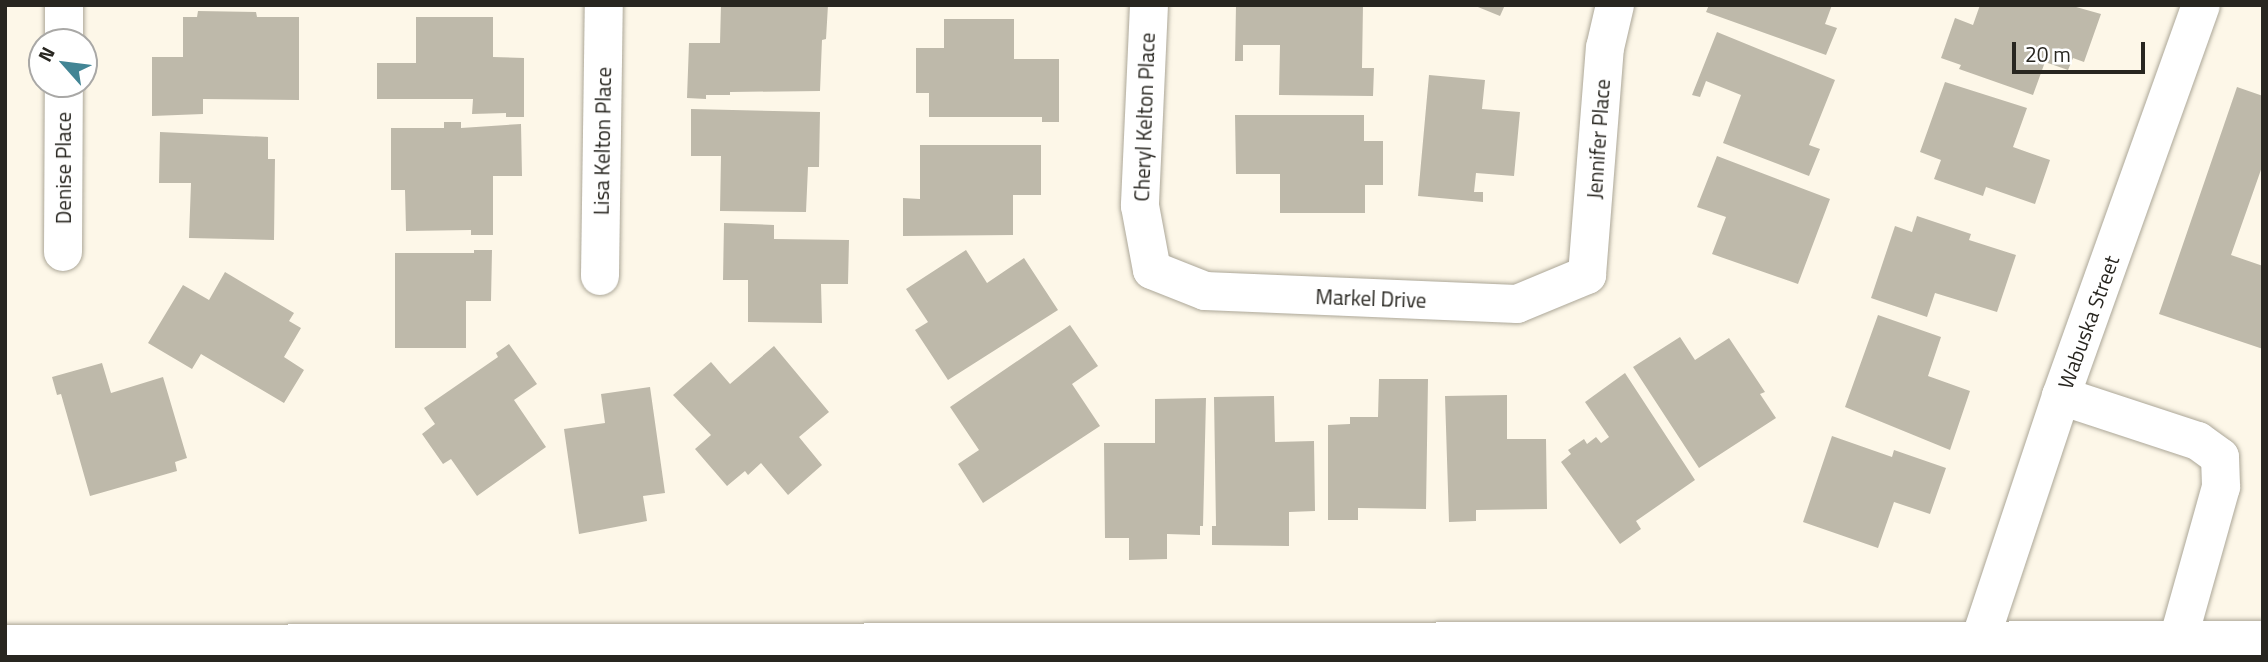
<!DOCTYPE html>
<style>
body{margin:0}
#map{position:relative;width:2268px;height:662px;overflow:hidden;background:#fdf7e8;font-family:"Titillium Web",sans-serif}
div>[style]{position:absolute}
.building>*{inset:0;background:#beb9aa}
.roads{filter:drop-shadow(0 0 2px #aca798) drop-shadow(0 0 2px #aca798)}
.minor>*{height:38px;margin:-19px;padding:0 19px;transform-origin:19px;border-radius:19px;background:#fff}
span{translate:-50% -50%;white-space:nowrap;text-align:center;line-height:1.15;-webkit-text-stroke:5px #fff;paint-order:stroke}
.street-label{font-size:21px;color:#282620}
.frame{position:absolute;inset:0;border:7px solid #282620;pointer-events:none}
.north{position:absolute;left:28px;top:28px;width:70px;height:70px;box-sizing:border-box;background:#fff;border:2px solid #a9a8a6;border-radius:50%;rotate:298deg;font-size:19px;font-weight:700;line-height:28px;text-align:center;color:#282620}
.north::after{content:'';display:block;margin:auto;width:24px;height:32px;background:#428595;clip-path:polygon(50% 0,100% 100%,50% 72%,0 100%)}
.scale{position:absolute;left:2012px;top:42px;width:133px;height:32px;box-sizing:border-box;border:4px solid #282620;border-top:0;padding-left:9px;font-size:21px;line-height:24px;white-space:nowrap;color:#282620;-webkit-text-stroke:5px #fff;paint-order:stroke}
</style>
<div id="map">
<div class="building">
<div style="clip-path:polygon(721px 5px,828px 5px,826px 39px,822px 40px,820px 91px,730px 92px,730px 95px,706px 95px,706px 99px,687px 98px,689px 43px,720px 43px)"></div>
<div style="clip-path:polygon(1236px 5px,1363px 5px,1362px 68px,1374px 68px,1373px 96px,1279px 95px,1280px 45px,1243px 45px,1243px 61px,1235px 61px)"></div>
<div style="clip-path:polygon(1473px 5px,1505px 5px,1500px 16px)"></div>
<div style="clip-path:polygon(1709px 5px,1832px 5px,1825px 24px,1837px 28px,1826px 55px,1706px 12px)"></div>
<div style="clip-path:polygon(1980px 5px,2069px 5px,2101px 14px,2084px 62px,2073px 58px,2068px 70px,2045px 62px,2033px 95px,1959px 69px,1961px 65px,1941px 58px,1955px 18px,1973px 25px)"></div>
<div style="clip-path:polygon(198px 11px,256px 12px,257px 17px,299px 17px,299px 100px,203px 99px,203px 114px,152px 116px,152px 57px,183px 57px,183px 17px,197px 17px)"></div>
<div style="clip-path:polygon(416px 17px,493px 17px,493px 57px,524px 58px,524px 117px,506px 117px,506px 113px,472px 114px,473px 99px,377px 99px,377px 63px,416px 63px)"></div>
<div style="clip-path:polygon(944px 19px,1014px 19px,1014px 59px,1059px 59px,1059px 122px,1042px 122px,1042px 117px,929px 117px,929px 93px,916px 93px,916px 48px,944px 48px)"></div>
<div style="clip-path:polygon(1717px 32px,1835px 80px,1809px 145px,1820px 149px,1809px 176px,1723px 143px,1741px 95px,1706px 81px,1700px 97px,1692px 95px)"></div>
<div style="clip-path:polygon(1429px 75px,1485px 80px,1482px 109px,1520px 112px,1514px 176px,1476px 173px,1474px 192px,1483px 192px,1483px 202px,1418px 196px)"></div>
<div style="clip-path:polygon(1945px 82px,2027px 108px,2013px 147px,2050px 160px,2035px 204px,1986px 187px,1983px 196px,1934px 179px,1941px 160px,1920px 152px)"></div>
<div style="clip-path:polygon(2237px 87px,2263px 96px,2263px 164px,2231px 255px,2263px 266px,2263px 349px,2159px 314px)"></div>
<div style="clip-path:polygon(691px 109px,820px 112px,819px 167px,808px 167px,806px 212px,720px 211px,721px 156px,691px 156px)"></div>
<div style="clip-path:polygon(1235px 115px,1364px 115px,1364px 141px,1383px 141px,1383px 185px,1365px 185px,1365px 213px,1280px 213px,1280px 174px,1236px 174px)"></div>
<div style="clip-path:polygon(444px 122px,461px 122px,461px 128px,521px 124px,522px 176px,493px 176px,493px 235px,471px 235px,471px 230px,406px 231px,405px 190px,391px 190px,391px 128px,444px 128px)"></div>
<div style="clip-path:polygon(160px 132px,268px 137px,268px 159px,275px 159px,274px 240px,189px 238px,191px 183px,159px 183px)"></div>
<div style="clip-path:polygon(920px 145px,1041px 145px,1041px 195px,1013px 195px,1013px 235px,903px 236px,903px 198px,920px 199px)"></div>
<div style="clip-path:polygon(1717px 156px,1830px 199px,1798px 284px,1712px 254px,1726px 217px,1697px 207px)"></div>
<div style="clip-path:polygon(1917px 216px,1971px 234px,1969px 240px,2016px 255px,1997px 312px,1935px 293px,1927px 317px,1871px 298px,1895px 226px,1912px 232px)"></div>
<div style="clip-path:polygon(724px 223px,774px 225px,774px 239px,849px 240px,848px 284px,821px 284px,822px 323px,748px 322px,748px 280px,723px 280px)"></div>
<div style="clip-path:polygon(474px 250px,492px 250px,491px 301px,466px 301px,466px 348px,395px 348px,395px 253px,474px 253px)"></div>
<div style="clip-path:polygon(966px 250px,987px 283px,1024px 258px,1058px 310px,948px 380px,915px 330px,928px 322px,906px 289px)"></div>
<div style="clip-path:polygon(225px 272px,294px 313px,289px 321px,301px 328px,284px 357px,304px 370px,284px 403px,201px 354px,192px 369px,148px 343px,183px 285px,209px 300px)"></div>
<div style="clip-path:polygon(1878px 315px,1941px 337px,1928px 376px,1970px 391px,1950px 450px,1845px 407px)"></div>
<div style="clip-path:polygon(1070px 325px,1098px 366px,1072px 384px,1100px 426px,983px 503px,958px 464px,979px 450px,950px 407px)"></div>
<div style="clip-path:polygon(1680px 337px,1695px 360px,1729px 338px,1765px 392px,1760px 394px,1776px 418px,1699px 468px,1633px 367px)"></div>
<div style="clip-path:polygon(509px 344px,537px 384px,514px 400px,546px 447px,477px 496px,451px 459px,443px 464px,422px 434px,435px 424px,424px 408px,498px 357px,496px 353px)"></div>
<div style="clip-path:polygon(774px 346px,829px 412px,799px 437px,822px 465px,788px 495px,761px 463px,748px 475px,745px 471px,727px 486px,695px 449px,711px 435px,673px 395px,711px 362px,730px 384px)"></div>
<div style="clip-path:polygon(102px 363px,111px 393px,163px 377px,187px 458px,175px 462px,177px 471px,90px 496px,61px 394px,57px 395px,52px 377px)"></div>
<div style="clip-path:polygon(1625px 373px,1695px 480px,1636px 521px,1641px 529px,1620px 544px,1561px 462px,1571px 454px,1568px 450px,1584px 439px,1587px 444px,1596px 437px,1601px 443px,1609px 437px,1585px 402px)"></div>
<div style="clip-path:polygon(1379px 379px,1428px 379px,1426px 509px,1358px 508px,1358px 520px,1328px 520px,1328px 425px,1350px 424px,1350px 417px,1378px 417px)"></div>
<div style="clip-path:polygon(650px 387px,665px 493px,643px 496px,647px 521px,579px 534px,564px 429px,605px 423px,601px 394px)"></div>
<div style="clip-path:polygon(1507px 395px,1507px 439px,1546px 439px,1547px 509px,1476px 510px,1476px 521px,1449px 522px,1445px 396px)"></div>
<div style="clip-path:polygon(1274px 396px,1275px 442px,1314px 441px,1315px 511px,1289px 512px,1289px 546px,1212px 545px,1212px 526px,1216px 526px,1214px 397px)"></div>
<div style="clip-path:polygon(1206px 398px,1203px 526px,1200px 526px,1200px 535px,1167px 534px,1167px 559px,1129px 560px,1129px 538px,1105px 538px,1104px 443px,1155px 443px,1155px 399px)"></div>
<div style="clip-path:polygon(1832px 436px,1892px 457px,1894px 450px,1946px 468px,1930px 514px,1894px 502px,1878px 548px,1803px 522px)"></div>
</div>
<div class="roads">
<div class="minor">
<div style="left:1149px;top:5px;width:201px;rotate:92.6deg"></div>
<div style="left:1140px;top:206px;width:65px;rotate:79.4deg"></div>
<div style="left:1152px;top:270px;width:57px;rotate:21.6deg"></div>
<div style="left:1205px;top:291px;width:312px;rotate:2.4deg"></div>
<div style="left:1517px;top:304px;width:76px;rotate:-22.5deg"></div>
<div style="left:1587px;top:275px;width:228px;rotate:-85.5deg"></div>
<div style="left:1605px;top:48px;width:44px;rotate:-76.9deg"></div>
<div style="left:64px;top:42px;width:37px;rotate:-90deg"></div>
<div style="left:63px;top:252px;width:168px;rotate:-89.7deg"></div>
<div style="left:600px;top:276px;width:271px;rotate:-89.2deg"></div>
<div style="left:2061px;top:396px;width:144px;rotate:18.2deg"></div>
<div style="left:2198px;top:441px;width:27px;rotate:36deg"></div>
<div style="left:2220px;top:457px;width:30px;rotate:88deg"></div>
<div style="left:2221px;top:487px;width:159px;rotate:105.7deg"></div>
<div style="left:1980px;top:640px;width:257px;rotate:-71.6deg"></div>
<div style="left:2061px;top:396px;width:415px;rotate:-70.3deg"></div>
<div style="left:5px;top:644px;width:2258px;rotate:-0.1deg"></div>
</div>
</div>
<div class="street-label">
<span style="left:1144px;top:117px;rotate:-88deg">Cheryl Kelton Place</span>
<span style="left:1598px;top:139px;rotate:-86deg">Jennifer Place</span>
<span style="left:602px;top:141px;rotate:-89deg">Lisa Kelton Place</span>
<span style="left:63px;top:168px;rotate:-90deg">Denise Place</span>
<span style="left:1371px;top:298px;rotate:2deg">Markel Drive</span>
<span style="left:2088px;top:322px;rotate:-70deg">Wabuska Street</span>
</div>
<div class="frame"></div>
<div class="north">N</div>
<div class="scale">20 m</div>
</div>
